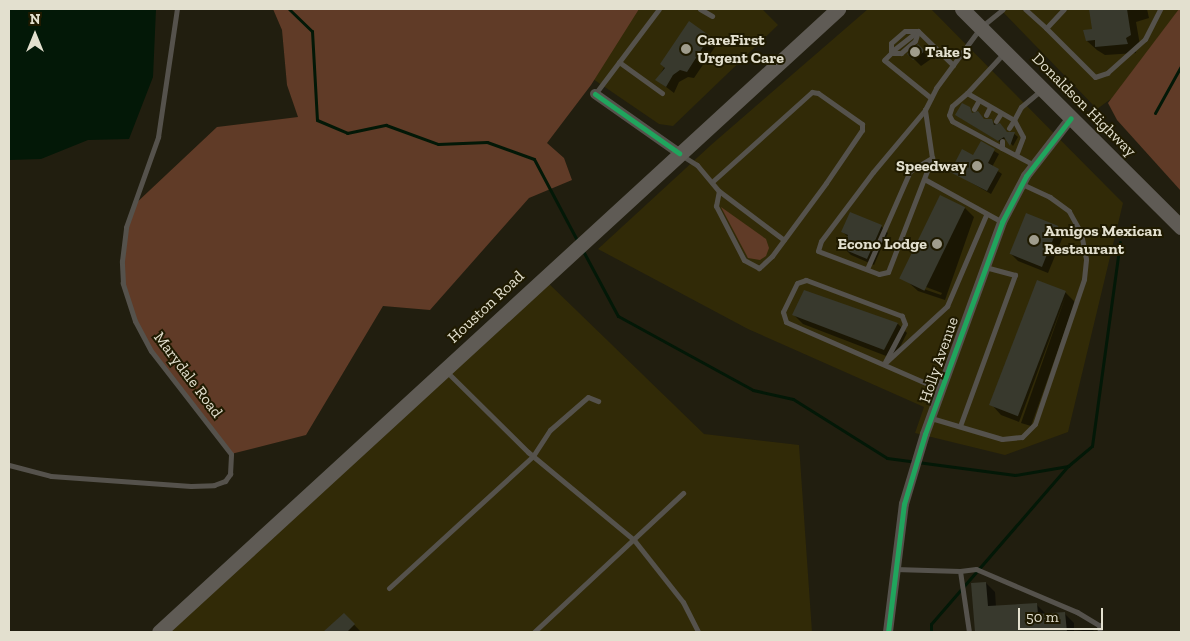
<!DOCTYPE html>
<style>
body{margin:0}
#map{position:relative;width:1190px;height:641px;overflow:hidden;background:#211e0f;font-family:"Zilla Slab",serif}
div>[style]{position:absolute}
.built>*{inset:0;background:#312a07}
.green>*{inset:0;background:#603b27}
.water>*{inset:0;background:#031807}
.shadow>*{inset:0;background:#0007}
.stream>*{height:3px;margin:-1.5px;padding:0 1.5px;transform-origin:1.5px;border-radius:1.5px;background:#031807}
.building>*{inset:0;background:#38392d;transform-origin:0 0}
.lane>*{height:5px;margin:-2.5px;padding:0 2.5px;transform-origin:2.5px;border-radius:2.5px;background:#55524c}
.street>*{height:10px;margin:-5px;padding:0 5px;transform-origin:5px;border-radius:5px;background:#55524c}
.primary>*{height:15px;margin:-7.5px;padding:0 7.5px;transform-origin:7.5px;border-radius:7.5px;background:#5f5b55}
.cycleway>*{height:5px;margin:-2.5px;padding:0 2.5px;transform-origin:2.5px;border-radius:2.5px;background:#20a55d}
.dots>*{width:14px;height:14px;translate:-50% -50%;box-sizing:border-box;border:2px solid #1f1a00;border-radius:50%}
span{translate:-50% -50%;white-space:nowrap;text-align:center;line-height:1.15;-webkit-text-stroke:4px #1f1a00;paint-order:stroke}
.poi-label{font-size:16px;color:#e3e0cf;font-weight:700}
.left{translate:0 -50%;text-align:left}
.right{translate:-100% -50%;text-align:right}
.street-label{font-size:16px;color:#e3e0cf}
.frame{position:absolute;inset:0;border:10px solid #e3e0cf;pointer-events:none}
.north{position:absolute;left:10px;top:10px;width:50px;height:50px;-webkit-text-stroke:4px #1f1a00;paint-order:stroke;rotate:0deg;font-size:14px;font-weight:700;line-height:20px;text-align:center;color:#e3e0cf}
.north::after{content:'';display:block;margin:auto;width:18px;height:22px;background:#e3e0cf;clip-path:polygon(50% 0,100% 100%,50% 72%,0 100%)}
.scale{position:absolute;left:1018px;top:608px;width:85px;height:22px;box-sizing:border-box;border:2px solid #e3e0cf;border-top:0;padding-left:6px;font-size:15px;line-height:18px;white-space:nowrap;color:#e3e0cf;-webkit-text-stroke:4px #1f1a00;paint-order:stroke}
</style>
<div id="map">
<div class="built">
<div style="clip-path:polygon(632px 9px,762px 9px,778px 25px,673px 126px,659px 124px,593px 79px)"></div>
<div style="clip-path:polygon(868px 9px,931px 9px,1123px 203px,1068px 432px,1005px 455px,915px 433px,924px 407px,748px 329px,598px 249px,711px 145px)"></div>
<div style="clip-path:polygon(1000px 9px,1181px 9px,1152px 69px,1097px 109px)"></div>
<div style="clip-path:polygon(543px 278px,704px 434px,799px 445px,812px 632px,159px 632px)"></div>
</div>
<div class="green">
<div style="clip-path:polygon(273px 9px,639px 9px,591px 85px,547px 143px,564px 158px,572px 180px,529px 198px,430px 310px,383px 306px,306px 435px,231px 454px,150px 351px,128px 301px,122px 261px,133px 206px,217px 127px,298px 117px,287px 85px,282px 30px)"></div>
<div style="clip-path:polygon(1179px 9px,1181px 9px,1181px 191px,1117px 120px,1108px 103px)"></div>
<div style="clip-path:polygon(721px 207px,766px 239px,769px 248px,766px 256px,760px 260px,748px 258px)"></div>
</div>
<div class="water">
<div style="clip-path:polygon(9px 9px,156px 9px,153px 77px,129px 139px,88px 140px,41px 159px,9px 160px)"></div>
</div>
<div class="shadow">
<div style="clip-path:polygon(1091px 9px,1147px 9px,1149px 18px,1136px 22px,1140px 45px,1135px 47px,1136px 53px,1105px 55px,1097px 50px,1087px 41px,1094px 30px)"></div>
<div style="clip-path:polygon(689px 23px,717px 44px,694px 78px,688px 77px,679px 82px,674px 93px,657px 80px)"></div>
<div style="clip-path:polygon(918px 46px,931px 59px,921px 66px,909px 54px)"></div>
<div style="clip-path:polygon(969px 108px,972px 114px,984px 120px,989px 119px,1006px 133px,1012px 132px,1018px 137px,1013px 146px,1006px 138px,1000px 142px,956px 115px)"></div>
<div style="clip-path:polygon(981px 143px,999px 154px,992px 167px,1002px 174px,991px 194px,951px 171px,974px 157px)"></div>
<div style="clip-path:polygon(evenodd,965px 208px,974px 217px,945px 300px,918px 291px,908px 282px,965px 208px,918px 284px,942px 293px,941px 295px,918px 287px,918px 284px)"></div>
<div style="clip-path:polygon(881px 226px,888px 233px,874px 265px,851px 255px,844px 248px,848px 237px,843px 232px)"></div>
<div style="clip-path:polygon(1057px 227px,1064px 234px,1048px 273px,1018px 261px,1011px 254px)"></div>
<div style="clip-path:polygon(1038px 282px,1065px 292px,1075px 302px,1031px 426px,1021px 423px,1066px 295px,1019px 422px,1001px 415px,992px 405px)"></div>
<div style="clip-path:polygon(804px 291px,898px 324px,907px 333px,894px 359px,803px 324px,794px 315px)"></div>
<div style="clip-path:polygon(986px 583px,995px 592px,996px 607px,1037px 605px,1047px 615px,1064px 613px,1074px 623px,1074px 631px,1092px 629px,1095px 632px,976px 632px,972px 584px)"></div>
<div style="clip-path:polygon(344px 614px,361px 632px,325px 632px)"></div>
</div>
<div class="stream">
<div style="left:289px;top:9px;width:32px;rotate:44deg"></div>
<div style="left:312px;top:31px;width:89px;rotate:86.8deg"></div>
<div style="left:317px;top:120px;width:33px;rotate:23deg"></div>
<div style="left:347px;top:133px;width:40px;rotate:-12deg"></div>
<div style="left:386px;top:125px;width:55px;rotate:20.1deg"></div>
<div style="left:438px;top:144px;width:49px;rotate:-2.3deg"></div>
<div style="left:487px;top:142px;width:50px;rotate:19.9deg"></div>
<div style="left:534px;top:159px;width:94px;rotate:62.1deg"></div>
<div style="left:1155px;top:113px;width:54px;rotate:-61deg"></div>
<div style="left:582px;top:249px;width:76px;rotate:61.8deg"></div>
<div style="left:618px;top:316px;width:154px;rotate:28.7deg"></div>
<div style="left:753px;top:390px;width:41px;rotate:12.7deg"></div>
<div style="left:793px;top:399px;width:111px;rotate:32.1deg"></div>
<div style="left:887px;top:458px;width:129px;rotate:7.6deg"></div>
<div style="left:1015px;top:475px;width:54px;rotate:-9.6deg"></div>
<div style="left:931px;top:632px;width:8px;rotate:-90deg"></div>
<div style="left:931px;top:624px;width:209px;rotate:-49.1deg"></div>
<div style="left:1068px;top:466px;width:31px;rotate:-40deg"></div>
<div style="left:1092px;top:446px;width:206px;rotate:-82.2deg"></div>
</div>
<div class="building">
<div style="clip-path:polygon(1089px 9px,1127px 9px,1131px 35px,1126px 38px,1128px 44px,1095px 47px,1095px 40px,1086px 41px,1083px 30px,1092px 29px)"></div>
<div style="clip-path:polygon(689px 21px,710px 36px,687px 72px,680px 70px,673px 75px,666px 87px,655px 80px,665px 68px,660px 64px)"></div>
<div style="clip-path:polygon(918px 44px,925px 51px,913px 60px,907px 54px)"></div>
<div style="clip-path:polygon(962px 103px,970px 107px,972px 113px,978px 111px,984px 119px,992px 119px,994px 125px,1000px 123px,1007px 132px,1015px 132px,1010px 146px,1004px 137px,998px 141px,955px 115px)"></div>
<div style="clip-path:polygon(981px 141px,995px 149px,988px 163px,999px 169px,987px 191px,950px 172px,962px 149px,973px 155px)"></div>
<div style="left:940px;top:195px;width:28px;height:93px;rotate:26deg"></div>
<div style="clip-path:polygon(850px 212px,882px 225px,867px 259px,843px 249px,848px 235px,841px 232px)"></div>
<div style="left:1026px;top:213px;width:35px;height:44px;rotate:22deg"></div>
<div style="left:1037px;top:280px;width:31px;height:134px;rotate:21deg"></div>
<div style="clip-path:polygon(804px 290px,898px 323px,884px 350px,792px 315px)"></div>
<div style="clip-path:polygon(986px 582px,988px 606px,1037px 603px,1038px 614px,1065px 612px,1067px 632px,975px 632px,971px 583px)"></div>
<div style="clip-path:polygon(344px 613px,355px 624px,347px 632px,323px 632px)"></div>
</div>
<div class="lane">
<div style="left:700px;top:9px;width:14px;rotate:30deg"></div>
<div style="left:1025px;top:9px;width:28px;rotate:42deg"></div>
<div style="left:1064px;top:9px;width:26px;rotate:133deg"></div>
<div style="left:1046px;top:28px;width:69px;rotate:45deg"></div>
<div style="left:1095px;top:77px;width:13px;rotate:-18deg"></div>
<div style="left:1107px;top:73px;width:51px;rotate:-41.8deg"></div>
<div style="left:1145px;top:39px;width:34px;rotate:-63deg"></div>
<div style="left:891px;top:52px;width:34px;rotate:-38deg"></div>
<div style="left:891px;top:53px;width:10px"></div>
<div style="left:901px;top:53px;width:18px;rotate:-41deg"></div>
<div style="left:915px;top:41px;width:10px;rotate:-73deg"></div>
<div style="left:1003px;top:54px;width:53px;rotate:132.7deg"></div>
<div style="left:967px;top:93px;width:54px;rotate:29.9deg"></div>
<div style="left:1014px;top:120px;width:15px;rotate:-62deg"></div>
<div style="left:1021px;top:107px;width:26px;rotate:-40deg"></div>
<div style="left:619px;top:62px;width:53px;rotate:35.8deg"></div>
<div style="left:967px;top:93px;width:20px;rotate:139deg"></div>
<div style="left:952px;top:106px;width:9px;rotate:108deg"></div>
<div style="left:949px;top:115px;width:7px;rotate:63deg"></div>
<div style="left:952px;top:121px;width:57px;rotate:28.4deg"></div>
<div style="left:595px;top:94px;width:106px;rotate:-53deg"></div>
<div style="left:931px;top:98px;width:60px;rotate:-141deg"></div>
<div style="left:884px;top:60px;width:10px;rotate:-45deg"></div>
<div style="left:891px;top:53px;width:10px;rotate:-90deg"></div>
<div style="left:891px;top:43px;width:18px;rotate:-41deg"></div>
<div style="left:905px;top:31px;width:13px"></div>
<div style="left:918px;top:31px;width:49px;rotate:44.2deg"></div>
<div style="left:974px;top:109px;width:10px;rotate:-61deg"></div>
<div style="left:925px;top:110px;width:81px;rotate:130deg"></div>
<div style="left:873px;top:172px;width:86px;rotate:127deg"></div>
<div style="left:821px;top:241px;width:10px;rotate:107deg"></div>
<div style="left:818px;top:251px;width:65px;rotate:20.7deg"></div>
<div style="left:879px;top:274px;width:9px;rotate:-13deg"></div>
<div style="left:888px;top:272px;width:122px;rotate:-68.9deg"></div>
<div style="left:932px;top:158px;width:49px;rotate:-98.3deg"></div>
<div style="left:925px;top:110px;width:25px;rotate:-63deg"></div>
<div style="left:936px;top:88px;width:76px;rotate:-53.6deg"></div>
<div style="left:981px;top:27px;width:28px;rotate:-39deg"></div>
<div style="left:986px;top:115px;width:9px;rotate:-63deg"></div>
<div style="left:996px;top:121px;width:9px;rotate:-58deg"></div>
<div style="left:1009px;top:128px;width:9px;rotate:-58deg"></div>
<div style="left:1014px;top:120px;width:19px;rotate:62deg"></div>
<div style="left:1023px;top:137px;width:19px;rotate:111deg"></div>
<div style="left:1002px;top:141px;width:7px;rotate:90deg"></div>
<div style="left:1002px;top:148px;width:36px;rotate:28deg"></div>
<div style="left:681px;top:155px;width:19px;rotate:32deg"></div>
<div style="left:697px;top:165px;width:34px;rotate:50deg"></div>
<div style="left:719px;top:191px;width:81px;rotate:37deg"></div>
<div style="left:926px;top:180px;width:87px;rotate:28.9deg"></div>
<div style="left:713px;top:181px;width:133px;rotate:-42deg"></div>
<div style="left:812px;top:92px;width:6px;rotate:9deg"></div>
<div style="left:818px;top:93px;width:54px;rotate:35.2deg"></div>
<div style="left:862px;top:124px;width:6px;rotate:90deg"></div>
<div style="left:862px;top:130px;width:64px;rotate:124.2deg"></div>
<div style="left:826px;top:183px;width:91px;rotate:126.5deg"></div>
<div style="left:772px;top:256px;width:18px;rotate:137deg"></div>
<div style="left:759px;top:268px;width:17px;rotate:-152deg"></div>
<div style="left:744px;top:260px;width:61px;rotate:-117.4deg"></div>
<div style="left:716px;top:206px;width:15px;rotate:-79deg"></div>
<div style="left:867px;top:269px;width:107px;rotate:-66.3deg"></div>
<div style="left:910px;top:171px;width:26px;rotate:-31deg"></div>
<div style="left:884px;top:364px;width:45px;rotate:-62.3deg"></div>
<div style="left:905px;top:324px;width:9px;rotate:-111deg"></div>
<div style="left:902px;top:316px;width:103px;rotate:-159.4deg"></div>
<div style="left:806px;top:280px;width:9px;rotate:162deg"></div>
<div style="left:797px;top:283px;width:32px;rotate:116deg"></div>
<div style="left:783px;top:312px;width:10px;rotate:73deg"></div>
<div style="left:786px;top:322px;width:170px;rotate:23.6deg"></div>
<div style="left:884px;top:364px;width:86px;rotate:-42.6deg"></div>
<div style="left:947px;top:306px;width:99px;rotate:-66.8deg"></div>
<div style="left:445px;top:370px;width:117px;rotate:44.7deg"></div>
<div style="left:528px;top:452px;width:138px;rotate:39.7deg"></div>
<div style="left:634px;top:540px;width:79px;rotate:51.7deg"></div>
<div style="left:683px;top:602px;width:34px;rotate:63deg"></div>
<div style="left:931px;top:418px;width:74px;rotate:16.5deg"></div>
<div style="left:1002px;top:439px;width:20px;rotate:-6deg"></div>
<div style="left:1022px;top:437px;width:18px;rotate:-45deg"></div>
<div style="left:1035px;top:424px;width:153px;rotate:-71.3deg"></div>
<div style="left:1084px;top:279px;width:20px;rotate:-84deg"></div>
<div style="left:1086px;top:259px;width:26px;rotate:-101deg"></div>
<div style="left:1081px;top:233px;width:25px;rotate:-119deg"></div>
<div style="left:1069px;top:211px;width:24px;rotate:-144deg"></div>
<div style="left:1050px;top:197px;width:31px;rotate:-155deg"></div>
<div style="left:960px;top:426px;width:161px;rotate:-70deg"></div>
<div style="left:1015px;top:275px;width:31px;rotate:-165deg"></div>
<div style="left:9px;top:465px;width:43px;rotate:14.7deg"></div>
<div style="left:51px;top:476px;width:140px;rotate:4.1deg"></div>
<div style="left:191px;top:486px;width:23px;rotate:-2deg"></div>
<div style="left:214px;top:485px;width:12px;rotate:-20deg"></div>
<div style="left:225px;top:481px;width:9px;rotate:-54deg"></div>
<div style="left:230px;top:474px;width:20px;rotate:-87deg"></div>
<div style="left:231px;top:454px;width:130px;rotate:-127.8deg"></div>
<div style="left:151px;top:351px;width:34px;rotate:-118deg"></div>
<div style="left:135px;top:321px;width:40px;rotate:-108deg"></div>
<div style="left:123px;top:283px;width:22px;rotate:-93deg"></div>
<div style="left:122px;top:261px;width:34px;rotate:-83deg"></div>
<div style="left:126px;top:227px;width:96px;rotate:-70.4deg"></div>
<div style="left:158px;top:137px;width:129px;rotate:-81.6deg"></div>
<div style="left:895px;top:569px;width:65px;rotate:1.8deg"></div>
<div style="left:960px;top:571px;width:16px;rotate:-7deg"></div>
<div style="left:976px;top:569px;width:110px;rotate:23.1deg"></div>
<div style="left:1077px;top:612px;width:26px;rotate:31deg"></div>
<div style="left:1099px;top:625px;width:7px;rotate:82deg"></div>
<div style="left:960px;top:571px;width:62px;rotate:81.6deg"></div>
<div style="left:389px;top:588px;width:195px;rotate:-42.5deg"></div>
<div style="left:533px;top:456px;width:31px;rotate:-57deg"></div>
<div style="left:550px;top:430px;width:50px;rotate:-41deg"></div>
<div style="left:588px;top:397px;width:11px;rotate:22deg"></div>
<div style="left:534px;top:632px;width:204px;rotate:-43deg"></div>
</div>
<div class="street">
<div style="left:595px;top:94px;width:103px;rotate:35.1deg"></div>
<div style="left:888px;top:632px;width:129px;rotate:-82.9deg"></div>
<div style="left:904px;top:504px;width:73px;rotate:-73.3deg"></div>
<div style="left:925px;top:434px;width:226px;rotate:-70deg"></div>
<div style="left:1002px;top:222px;width:52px;rotate:-62.4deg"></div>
<div style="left:1026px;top:176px;width:73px;rotate:-52.2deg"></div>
</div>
<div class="primary">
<div style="left:962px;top:9px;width:309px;rotate:44.9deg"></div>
<div style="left:159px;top:632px;width:922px;rotate:-42.54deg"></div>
</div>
<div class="cycleway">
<div style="left:595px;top:94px;width:103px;rotate:35.1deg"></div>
<div style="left:888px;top:632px;width:129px;rotate:-82.9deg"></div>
<div style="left:904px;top:504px;width:73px;rotate:-73.3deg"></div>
<div style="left:925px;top:434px;width:226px;rotate:-70deg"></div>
<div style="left:1002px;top:222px;width:52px;rotate:-62.4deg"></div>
<div style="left:1026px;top:176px;width:73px;rotate:-52.2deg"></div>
</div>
<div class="dots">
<div style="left:686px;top:49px;background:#9f9c8c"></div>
<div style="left:915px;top:52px;background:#9f9c8c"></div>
<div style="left:977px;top:166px;background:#9f9c8c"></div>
<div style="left:1034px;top:240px;background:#9f9c8c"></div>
<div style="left:937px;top:244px;background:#9f9c8c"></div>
</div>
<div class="poi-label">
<span class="left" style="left:697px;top:49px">CareFirst<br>Urgent Care</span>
<span class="left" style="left:925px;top:52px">Take 5</span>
<span class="right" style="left:967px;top:166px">Speedway</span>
<span class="left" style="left:1044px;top:240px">Amigos Mexican<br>Restaurant</span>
<span class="right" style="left:927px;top:244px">Econo Lodge</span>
</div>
<div class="street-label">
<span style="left:1084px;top:105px;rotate:45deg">Donaldson Highway</span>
<span style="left:486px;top:307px;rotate:-43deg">Houston Road</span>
<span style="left:939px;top:360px;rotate:-71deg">Holly Avenue</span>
<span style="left:188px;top:375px;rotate:53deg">Marydale Road</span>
</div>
<div class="frame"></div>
<div class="north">N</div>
<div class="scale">50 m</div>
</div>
